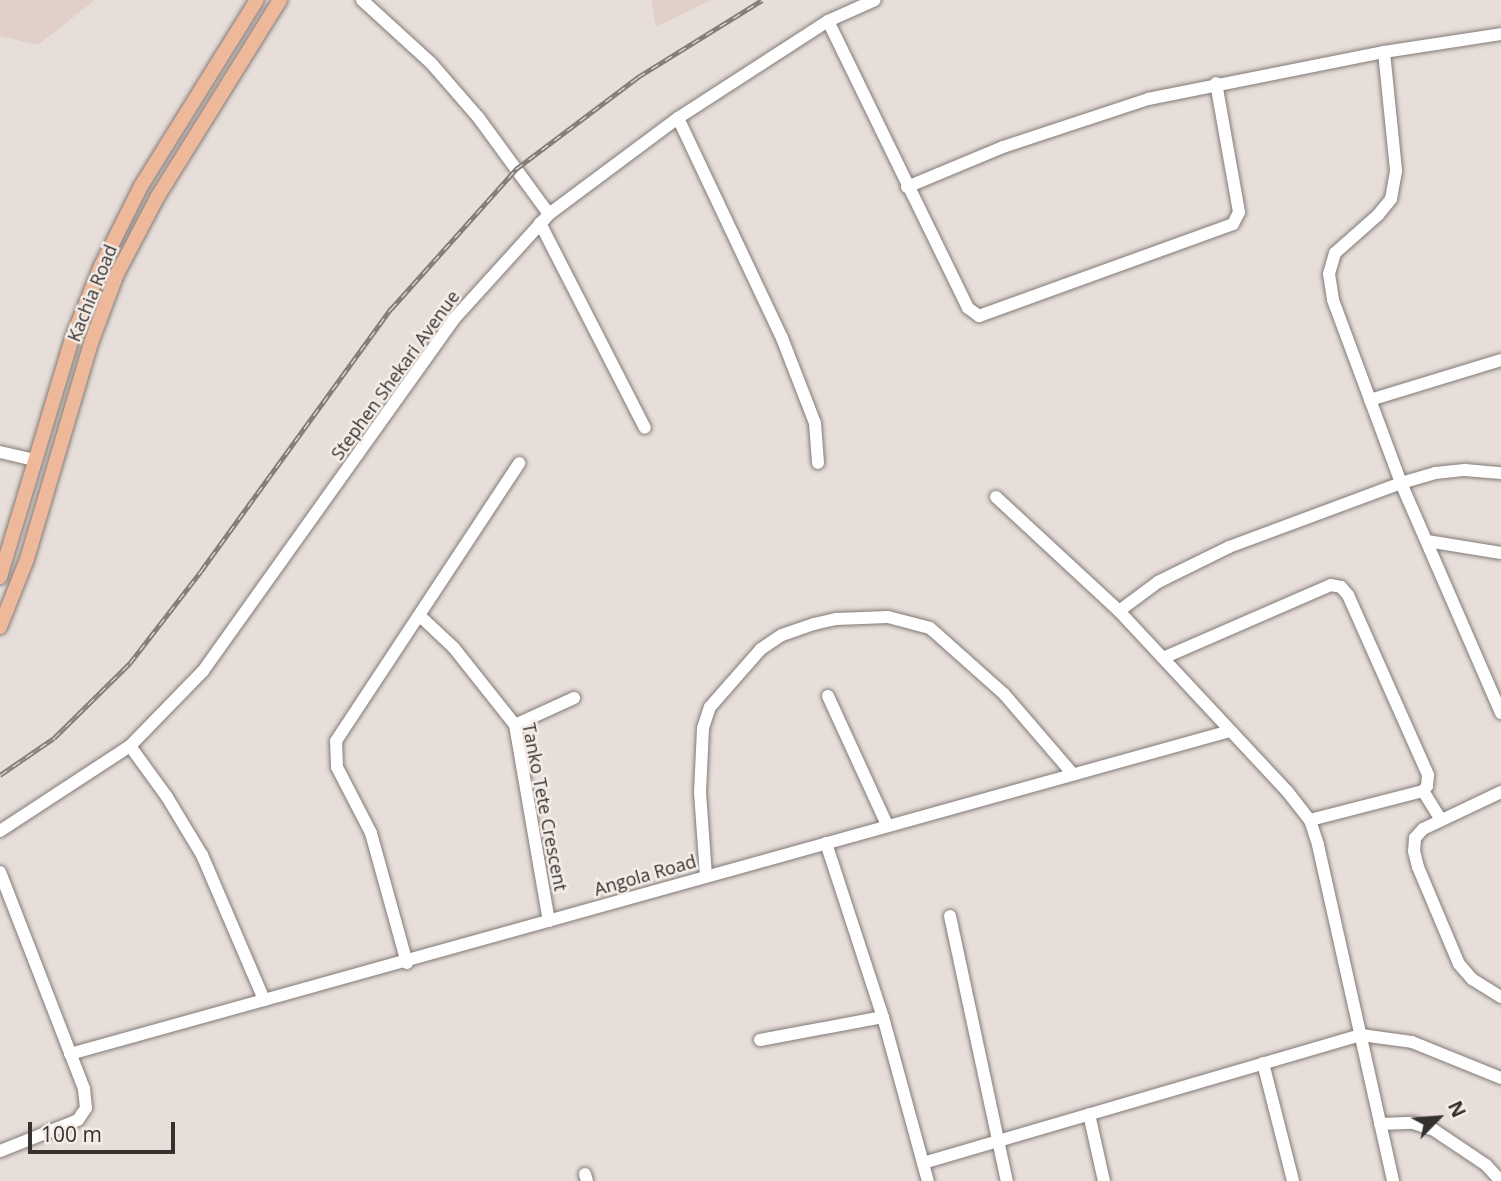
<!DOCTYPE html>
<style>
body{margin:0}
#map{position:relative;width:1501px;height:1181px;overflow:hidden;background:#e7deda;font-family:"Open Sans",sans-serif}
div>[style]{position:absolute}
.built>*{inset:0;background:#e0d0c8}
.roads{filter:drop-shadow(0 0 2px #827a76) drop-shadow(0 0 2px #827a76)}
.minor>*{height:12px;margin:-6px;padding:0 6px;transform-origin:6px;border-radius:6px;background:#fff}
.major>*{height:14px;margin:-7px;padding:0 7px;transform-origin:7px;border-radius:7px;background:#edb99a}
.rail>*{height:5px;margin-top:-2.5px;transform-origin:0;background:repeating-linear-gradient(90deg,#f4ece7 0 8px,#857f7c 0 16px);box-sizing:border-box;border-block:2px solid #857f7c}
span{translate:-50% -50%;white-space:nowrap;text-align:center;line-height:1.15;-webkit-text-stroke:5px #f4ece7;paint-order:stroke}
.street-label{font-size:18px;color:#34312f}
.north{position:absolute;left:1403px;top:1083px;width:70px;height:70px;-webkit-text-stroke:5px #f4ece7;paint-order:stroke;rotate:65deg;font-size:19px;font-weight:700;line-height:28px;text-align:center;color:#34312f}
.north::after{content:'';display:block;margin:auto;width:24px;height:32px;background:#34312f;clip-path:polygon(50% 0,100% 100%,50% 72%,0 100%)}
.scale{position:absolute;left:28px;top:1122px;width:147px;height:32px;box-sizing:border-box;border:4px solid #34312f;border-top:0;padding-left:9px;font-size:21px;line-height:24px;white-space:nowrap;color:#34312f;-webkit-text-stroke:5px #f4ece7;paint-order:stroke}
</style>
<div id="map">
<div class="built">
<div style="clip-path:polygon(0 0,95px 0,38px 45px,0 36px)"></div>
<div style="clip-path:polygon(651px 0,711px 0,656px 27px)"></div>
</div>
<div class="roads">
<div class="minor">
<div style="left:362px;top:0;width:93px;rotate:42.4deg"></div>
<div style="left:431px;top:63px;width:72px;rotate:49deg"></div>
<div style="left:478px;top:117px;width:120px;rotate:53.8deg"></div>
<div style="left:828px;top:21px;width:319px;rotate:64deg"></div>
<div style="left:968px;top:308px;width:14px;rotate:36deg"></div>
<div style="left:979px;top:316px;width:270px;rotate:-19.9deg"></div>
<div style="left:1233px;top:224px;width:13px;rotate:-63deg"></div>
<div style="left:1239px;top:212px;width:131px;rotate:-100.1deg"></div>
<div style="left:1384px;top:52px;width:120px;rotate:84.2deg"></div>
<div style="left:1396px;top:171px;width:28px;rotate:100deg"></div>
<div style="left:1391px;top:199px;width:21px;rotate:129deg"></div>
<div style="left:1378px;top:215px;width:57px;rotate:138.5deg"></div>
<div style="left:1335px;top:253px;width:22px;rotate:106deg"></div>
<div style="left:1329px;top:274px;width:26px;rotate:81deg"></div>
<div style="left:1333px;top:300px;width:195px;rotate:69.6deg"></div>
<div style="left:1401px;top:483px;width:251px;rotate:66.5deg"></div>
<div style="left:678px;top:118px;width:243px;rotate:64.7deg"></div>
<div style="left:782px;top:338px;width:91px;rotate:68.8deg"></div>
<div style="left:815px;top:423px;width:40px;rotate:85.7deg"></div>
<div style="left:907px;top:187px;width:104px;rotate:-22.6deg"></div>
<div style="left:1003px;top:147px;width:153px;rotate:-18.3deg"></div>
<div style="left:1148px;top:99px;width:241px;rotate:-11.3deg"></div>
<div style="left:1384px;top:52px;width:118px;rotate:-8.7deg"></div>
<div style="left:540px;top:223px;width:230px;rotate:62.9deg"></div>
<div style="left:1370px;top:400px;width:137px;rotate:-17deg"></div>
<div style="left:0;top:452px;width:37px;rotate:13deg"></div>
<div style="left:996px;top:497px;width:168px;rotate:42.8deg"></div>
<div style="left:1119px;top:611px;width:246px;rotate:47deg"></div>
<div style="left:1287px;top:791px;width:37px;rotate:52deg"></div>
<div style="left:1310px;top:820px;width:26px;rotate:72deg"></div>
<div style="left:1318px;top:845px;width:344px;rotate:77.4deg"></div>
<div style="left:1427px;top:541px;width:75px;rotate:9.2deg"></div>
<div style="left:1119px;top:611px;width:49px;rotate:-36.6deg"></div>
<div style="left:1158px;top:582px;width:79px;rotate:-26.2deg"></div>
<div style="left:1229px;top:547px;width:184px;rotate:-20.4deg"></div>
<div style="left:1401px;top:483px;width:35px;rotate:-16deg"></div>
<div style="left:1435px;top:473px;width:30px;rotate:-6deg"></div>
<div style="left:1465px;top:470px;width:36px;rotate:5deg"></div>
<div style="left:420px;top:616px;width:47px;rotate:43.3deg"></div>
<div style="left:454px;top:648px;width:98px;rotate:51.6deg"></div>
<div style="left:515px;top:725px;width:199px;rotate:80.2deg"></div>
<div style="left:1163px;top:658px;width:183px;rotate:-23.5deg"></div>
<div style="left:1331px;top:585px;width:10px;rotate:11deg"></div>
<div style="left:1341px;top:587px;width:11px;rotate:49deg"></div>
<div style="left:1348px;top:595px;width:197px;rotate:66deg"></div>
<div style="left:1428px;top:775px;width:11px;rotate:95deg"></div>
<div style="left:1427px;top:786px;width:6px;rotate:129deg"></div>
<div style="left:1423px;top:791px;width:117px;rotate:165.6deg"></div>
<div style="left:828px;top:696px;width:142px;rotate:65.4deg"></div>
<div style="left:515px;top:725px;width:65px;rotate:-24.6deg"></div>
<div style="left:130px;top:746px;width:63px;rotate:54deg"></div>
<div style="left:167px;top:797px;width:68px;rotate:58.9deg"></div>
<div style="left:202px;top:855px;width:158px;rotate:66.8deg"></div>
<div style="left:1423px;top:791px;width:34px;rotate:58deg"></div>
<div style="left:1501px;top:792px;width:86px;rotate:154.6deg"></div>
<div style="left:1423px;top:829px;width:12px;rotate:132deg"></div>
<div style="left:1415px;top:838px;width:13px;rotate:94deg"></div>
<div style="left:1414px;top:851px;width:16px;rotate:76deg"></div>
<div style="left:1418px;top:867px;width:105px;rotate:67.1deg"></div>
<div style="left:1459px;top:964px;width:20px;rotate:49deg"></div>
<div style="left:1472px;top:979px;width:34px;rotate:32deg"></div>
<div style="left:0;top:831px;width:155px;rotate:-33.2deg"></div>
<div style="left:130px;top:746px;width:105px;rotate:-45.8deg"></div>
<div style="left:203px;top:671px;width:431px;rotate:-54.5deg"></div>
<div style="left:453px;top:320px;width:143px;rotate:-47.8deg"></div>
<div style="left:549px;top:214px;width:161px;rotate:-36.7deg"></div>
<div style="left:678px;top:118px;width:179px;rotate:-32.9deg"></div>
<div style="left:828px;top:21px;width:51px;rotate:-24.1deg"></div>
<div style="left:826px;top:843px;width:183px;rotate:71.9deg"></div>
<div style="left:883px;top:1017px;width:170px;rotate:74.7deg"></div>
<div style="left:0;top:872px;width:233px;rotate:68.8deg"></div>
<div style="left:84px;top:1089px;width:19px;rotate:84deg"></div>
<div style="left:86px;top:1108px;width:14px;rotate:124deg"></div>
<div style="left:78px;top:1120px;width:84px;rotate:158.3deg"></div>
<div style="left:706px;top:876px;width:84px;rotate:-94.1deg"></div>
<div style="left:700px;top:792px;width:64px;rotate:-87.3deg"></div>
<div style="left:703px;top:728px;width:22px;rotate:-72deg"></div>
<div style="left:710px;top:707px;width:77px;rotate:-48.7deg"></div>
<div style="left:761px;top:649px;width:25px;rotate:-34deg"></div>
<div style="left:782px;top:635px;width:34px;rotate:-19deg"></div>
<div style="left:814px;top:624px;width:23px;rotate:-13deg"></div>
<div style="left:836px;top:619px;width:52px;rotate:-2.2deg"></div>
<div style="left:888px;top:617px;width:43px;rotate:14.7deg"></div>
<div style="left:930px;top:628px;width:99px;rotate:41.7deg"></div>
<div style="left:1004px;top:694px;width:104px;rotate:49.3deg"></div>
<div style="left:950px;top:916px;width:271px;rotate:77.9deg"></div>
<div style="left:407px;top:963px;width:135px;rotate:-105.5deg"></div>
<div style="left:371px;top:833px;width:74px;rotate:-117.3deg"></div>
<div style="left:337px;top:767px;width:26px;rotate:-92deg"></div>
<div style="left:336px;top:741px;width:333px;rotate:-56.6deg"></div>
<div style="left:760px;top:1040px;width:125px;rotate:-10.6deg"></div>
<div style="left:70px;top:1054px;width:1204px;rotate:-15.56deg"></div>
<div style="left:1263px;top:1063px;width:122px;rotate:75.7deg"></div>
<div style="left:1089px;top:1114px;width:69px;rotate:77.4deg"></div>
<div style="left:1380px;top:1124px;width:33px;rotate:-2deg"></div>
<div style="left:1413px;top:1123px;width:22px;rotate:18deg"></div>
<div style="left:1434px;top:1130px;width:63px;rotate:33.9deg"></div>
<div style="left:1486px;top:1165px;width:22px;rotate:47deg"></div>
<div style="left:923px;top:1163px;width:456px;rotate:-16.3deg"></div>
<div style="left:1361px;top:1035px;width:51px;rotate:7.8deg"></div>
<div style="left:1412px;top:1042px;width:96px;rotate:22deg"></div>
<div style="left:585px;top:1174px;width:7px;rotate:74deg"></div>
</div>
<div class="major">
<div style="left:0;top:577px;width:250px;rotate:-73.2deg"></div>
<div style="left:72px;top:338px;width:78px;rotate:-68.1deg"></div>
<div style="left:101px;top:266px;width:89px;rotate:-63.4deg"></div>
<div style="left:141px;top:186px;width:219px;rotate:-58.1deg"></div>
<div style="left:0;top:627px;width:73px;rotate:-68.3deg"></div>
<div style="left:27px;top:559px;width:225px;rotate:-73.5deg"></div>
<div style="left:91px;top:343px;width:74px;rotate:-69.4deg"></div>
<div style="left:117px;top:274px;width:88px;rotate:-62.3deg"></div>
<div style="left:158px;top:196px;width:231px;rotate:-58.1deg"></div>
</div>
</div>
<div class="rail">
<div style="left:0;top:775px;width:65px;rotate:-34.4deg"></div>
<div style="left:54px;top:738px;width:107px;rotate:-44.6deg"></div>
<div style="left:130px;top:663px;width:116px;rotate:-52.3deg"></div>
<div style="left:201px;top:571px;width:324px;rotate:-54.1deg"></div>
<div style="left:391px;top:309px;width:188px;rotate:-48.2deg"></div>
<div style="left:516px;top:169px;width:153px;rotate:-37deg"></div>
<div style="left:638px;top:77px;width:146px;rotate:-31.8deg"></div>
</div>
<div class="street-label">
<span style="left:92px;top:293px;rotate:-68deg">Kachia Road</span>
<span style="left:395px;top:375px;rotate:-54deg">Stephen Shekari Avenue</span>
<span style="left:545px;top:807px;rotate:79deg">Tanko Tete Crescent</span>
<span style="left:645px;top:875px;rotate:-16deg">Angola Road</span>
</div>
<div class="north">N</div>
<div class="scale">100 m</div>
</div>
